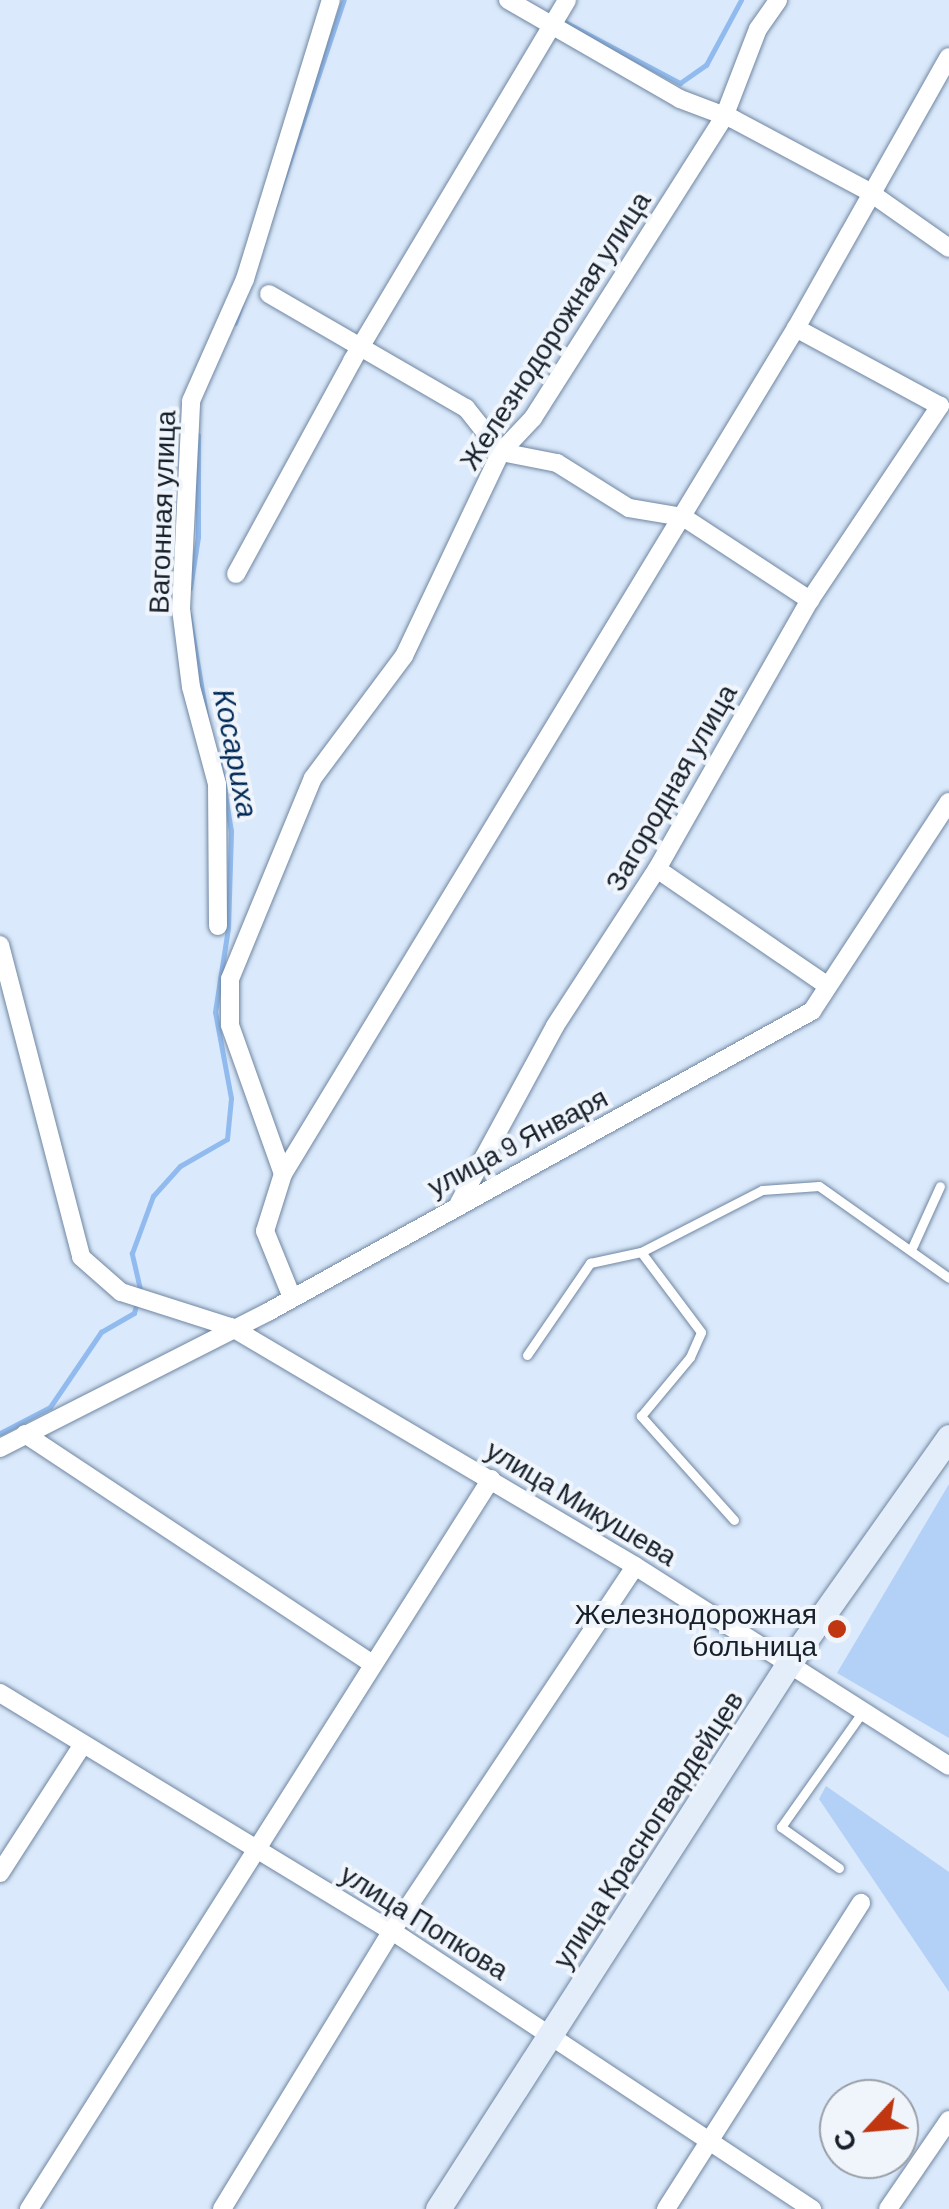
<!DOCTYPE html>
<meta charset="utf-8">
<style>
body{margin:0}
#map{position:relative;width:949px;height:2209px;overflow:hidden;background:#dae9fb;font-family:Barlow,sans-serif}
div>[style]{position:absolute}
.green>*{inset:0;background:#b3d1f6}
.stream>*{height:5px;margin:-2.5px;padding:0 2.5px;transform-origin:2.5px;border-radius:2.5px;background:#91bbef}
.roads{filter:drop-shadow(0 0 2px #7086a1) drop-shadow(0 0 2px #7086a1)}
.lane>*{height:9px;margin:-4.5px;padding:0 4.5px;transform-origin:4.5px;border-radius:4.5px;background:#fff}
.street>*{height:18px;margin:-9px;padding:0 9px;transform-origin:9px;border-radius:9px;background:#fff}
.secondary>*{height:25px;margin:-12.5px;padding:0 12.5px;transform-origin:12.5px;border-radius:12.5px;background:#e4eefb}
.dots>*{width:28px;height:28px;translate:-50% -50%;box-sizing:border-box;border:5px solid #f0f5fb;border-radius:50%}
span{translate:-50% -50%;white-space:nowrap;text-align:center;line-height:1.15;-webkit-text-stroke:8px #f0f5fb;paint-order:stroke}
.street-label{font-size:28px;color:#171f2a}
.poi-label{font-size:28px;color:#171f2a}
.right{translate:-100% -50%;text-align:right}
.water-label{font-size:30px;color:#002956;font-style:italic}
.north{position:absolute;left:819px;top:2079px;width:100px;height:100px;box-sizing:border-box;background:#f0f5fb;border:2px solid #999fa7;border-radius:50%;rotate:244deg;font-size:28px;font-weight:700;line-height:40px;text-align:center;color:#171f2a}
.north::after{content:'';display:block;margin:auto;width:35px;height:45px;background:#bf3611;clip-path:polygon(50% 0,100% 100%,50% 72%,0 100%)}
</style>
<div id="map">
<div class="green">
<div style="clip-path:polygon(949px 1484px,949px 1738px,837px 1673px)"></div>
<div style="clip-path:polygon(826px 1786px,949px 1872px,949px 1992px,819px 1799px)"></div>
</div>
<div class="stream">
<div style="left:561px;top:20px;width:135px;rotate:27.9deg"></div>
<div style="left:680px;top:83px;width:32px;rotate:-35deg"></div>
<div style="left:706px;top:65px;width:74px;rotate:-61.7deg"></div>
<div style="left:235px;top:323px;width:341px;rotate:-71.4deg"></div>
<div style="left:190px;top:588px;width:52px;rotate:-81.1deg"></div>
<div style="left:198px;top:537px;width:102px;rotate:-90deg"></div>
<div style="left:189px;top:614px;width:108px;rotate:80.4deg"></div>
<div style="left:0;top:1433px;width:56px;rotate:-27.5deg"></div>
<div style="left:50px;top:1407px;width:91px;rotate:-55.8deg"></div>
<div style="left:101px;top:1332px;width:38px;rotate:-30deg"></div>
<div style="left:134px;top:1313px;width:25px;rotate:-76deg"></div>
<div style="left:140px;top:1289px;width:37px;rotate:-103deg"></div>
<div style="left:132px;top:1253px;width:61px;rotate:-69.8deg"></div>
<div style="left:153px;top:1196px;width:40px;rotate:-48deg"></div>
<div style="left:180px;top:1166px;width:54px;rotate:-29.9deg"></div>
<div style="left:227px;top:1139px;width:41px;rotate:-84.4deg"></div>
<div style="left:231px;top:1098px;width:87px;rotate:-100.5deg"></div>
<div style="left:215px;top:1012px;width:85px;rotate:-81.2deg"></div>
<div style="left:228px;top:928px;width:97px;rotate:-88.2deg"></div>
<div style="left:231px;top:831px;width:68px;rotate:-99.3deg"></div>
</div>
<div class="roads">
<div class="lane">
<div style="left:911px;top:1250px;width:70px;rotate:-65.6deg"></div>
<div style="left:527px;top:1355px;width:112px;rotate:-55.6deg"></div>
<div style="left:590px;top:1263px;width:52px;rotate:-12.2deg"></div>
<div style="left:734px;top:1520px;width:140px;rotate:-131.8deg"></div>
<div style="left:641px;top:1416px;width:77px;rotate:-50.3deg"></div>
<div style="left:690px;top:1357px;width:27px;rotate:-66deg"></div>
<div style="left:701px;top:1332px;width:100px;rotate:-126.9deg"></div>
<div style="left:641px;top:1252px;width:136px;rotate:-27.1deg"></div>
<div style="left:762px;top:1190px;width:57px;rotate:-4deg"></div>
<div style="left:819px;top:1186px;width:159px;rotate:35.3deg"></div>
<div style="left:839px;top:1868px;width:71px;rotate:-144.7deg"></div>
<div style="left:781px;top:1827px;width:142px;rotate:-54.7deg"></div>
</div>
<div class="street">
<div style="left:508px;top:0;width:198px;rotate:29.9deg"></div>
<div style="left:680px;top:99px;width:57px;rotate:20.7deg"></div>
<div style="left:733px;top:119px;width:153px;rotate:28.1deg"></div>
<div style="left:868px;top:191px;width:99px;rotate:35.1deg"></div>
<div style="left:269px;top:294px;width:228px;rotate:30.1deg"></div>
<div style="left:466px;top:408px;width:56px;rotate:51.5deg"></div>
<div style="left:501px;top:452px;width:57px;rotate:11.1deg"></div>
<div style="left:557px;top:463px;width:85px;rotate:32deg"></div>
<div style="left:629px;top:508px;width:55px;rotate:9.5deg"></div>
<div style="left:683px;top:517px;width:152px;rotate:33.2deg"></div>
<div style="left:236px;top:574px;width:243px;rotate:-61.4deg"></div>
<div style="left:352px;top:361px;width:420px;rotate:-59.2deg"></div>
<div style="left:657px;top:869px;width:204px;rotate:34.4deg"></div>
<div style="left:218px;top:926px;width:142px;rotate:-90.4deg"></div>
<div style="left:217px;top:784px;width:100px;rotate:-105deg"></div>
<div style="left:191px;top:687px;width:79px;rotate:-97.3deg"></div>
<div style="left:181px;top:609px;width:208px;rotate:-87.2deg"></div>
<div style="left:191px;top:401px;width:133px;rotate:-66.1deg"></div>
<div style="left:245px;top:279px;width:292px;rotate:-72.9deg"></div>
<div style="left:0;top:945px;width:322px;rotate:75.4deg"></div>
<div style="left:81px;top:1257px;width:53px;rotate:41.2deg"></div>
<div style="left:121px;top:1292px;width:115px;rotate:17.7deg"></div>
<div style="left:231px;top:1327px;width:469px;rotate:30.6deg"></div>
<div style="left:635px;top:1566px;width:372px;rotate:32.5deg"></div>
<div style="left:283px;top:1174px;width:989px;rotate:-58.77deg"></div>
<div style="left:796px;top:328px;width:311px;rotate:-60.6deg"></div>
<div style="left:459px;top:1203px;width:201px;rotate:-61.5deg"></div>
<div style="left:555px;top:1026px;width:187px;rotate:-57deg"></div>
<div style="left:657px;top:869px;width:309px;rotate:-60.4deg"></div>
<div style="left:810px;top:600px;width:234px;rotate:-56.2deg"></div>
<div style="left:940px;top:406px;width:164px;rotate:-151.6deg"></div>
<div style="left:291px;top:1295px;width:69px;rotate:-112.1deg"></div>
<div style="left:265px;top:1231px;width:60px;rotate:-72.5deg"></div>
<div style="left:283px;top:1174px;width:158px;rotate:-109.6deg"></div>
<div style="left:230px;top:1025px;width:46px;rotate:-90deg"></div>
<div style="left:230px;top:979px;width:217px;rotate:-67.6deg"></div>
<div style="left:313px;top:778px;width:152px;rotate:-53.3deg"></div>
<div style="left:404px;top:656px;width:226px;rotate:-64.6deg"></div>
<div style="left:501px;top:452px;width:47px;rotate:-46.7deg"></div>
<div style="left:533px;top:418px;width:356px;rotate:-57.6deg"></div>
<div style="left:724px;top:117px;width:94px;rotate:-68.9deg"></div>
<div style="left:758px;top:29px;width:35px;rotate:-55deg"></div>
<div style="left:25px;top:1434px;width:414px;rotate:33.5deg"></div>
<div style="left:0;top:1448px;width:301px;rotate:-26.9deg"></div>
<div style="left:268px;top:1312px;width:622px;rotate:-28.96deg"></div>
<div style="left:812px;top:1011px;width:250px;rotate:-56.8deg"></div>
<div style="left:0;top:1693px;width:459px;rotate:31.3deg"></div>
<div style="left:392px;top:1931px;width:504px;rotate:33.5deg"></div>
<div style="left:0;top:1873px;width:153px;rotate:-57.2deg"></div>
<div style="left:29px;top:2209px;width:864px;rotate:-57.67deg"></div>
<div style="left:222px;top:2209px;width:326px;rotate:-58.6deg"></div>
<div style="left:392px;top:1931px;width:438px;rotate:-56.3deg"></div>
<div style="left:666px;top:2209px;width:363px;rotate:-57.5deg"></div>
<div style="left:888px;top:2209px;width:108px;rotate:-55.6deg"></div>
</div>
<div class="secondary">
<div style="left:438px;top:2209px;width:649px;rotate:-57.26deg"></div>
<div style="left:789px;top:1663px;width:277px;rotate:-54.7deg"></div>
</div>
</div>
<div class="dots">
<div style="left:837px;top:1629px;background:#bf3611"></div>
</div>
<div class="street-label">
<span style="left:554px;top:330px;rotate:-57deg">Железнодорожная улица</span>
<span style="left:161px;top:512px;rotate:-88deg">Вагонная улица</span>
<span style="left:670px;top:787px;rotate:-60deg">Загородная улица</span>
<span style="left:517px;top:1141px;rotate:-28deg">улица 9 Января</span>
<span style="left:582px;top:1502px;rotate:31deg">улица Микушева</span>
<span style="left:647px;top:1829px;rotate:-57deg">улица Красногвардейцев</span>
<span style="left:425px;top:1921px;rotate:32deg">улица Попкова</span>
</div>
<div class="poi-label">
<span class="right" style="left:817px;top:1629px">Железнодорожная<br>больница</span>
</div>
<div class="water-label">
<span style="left:237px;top:753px;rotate:79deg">Косариха</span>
</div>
<div class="north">С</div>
</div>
